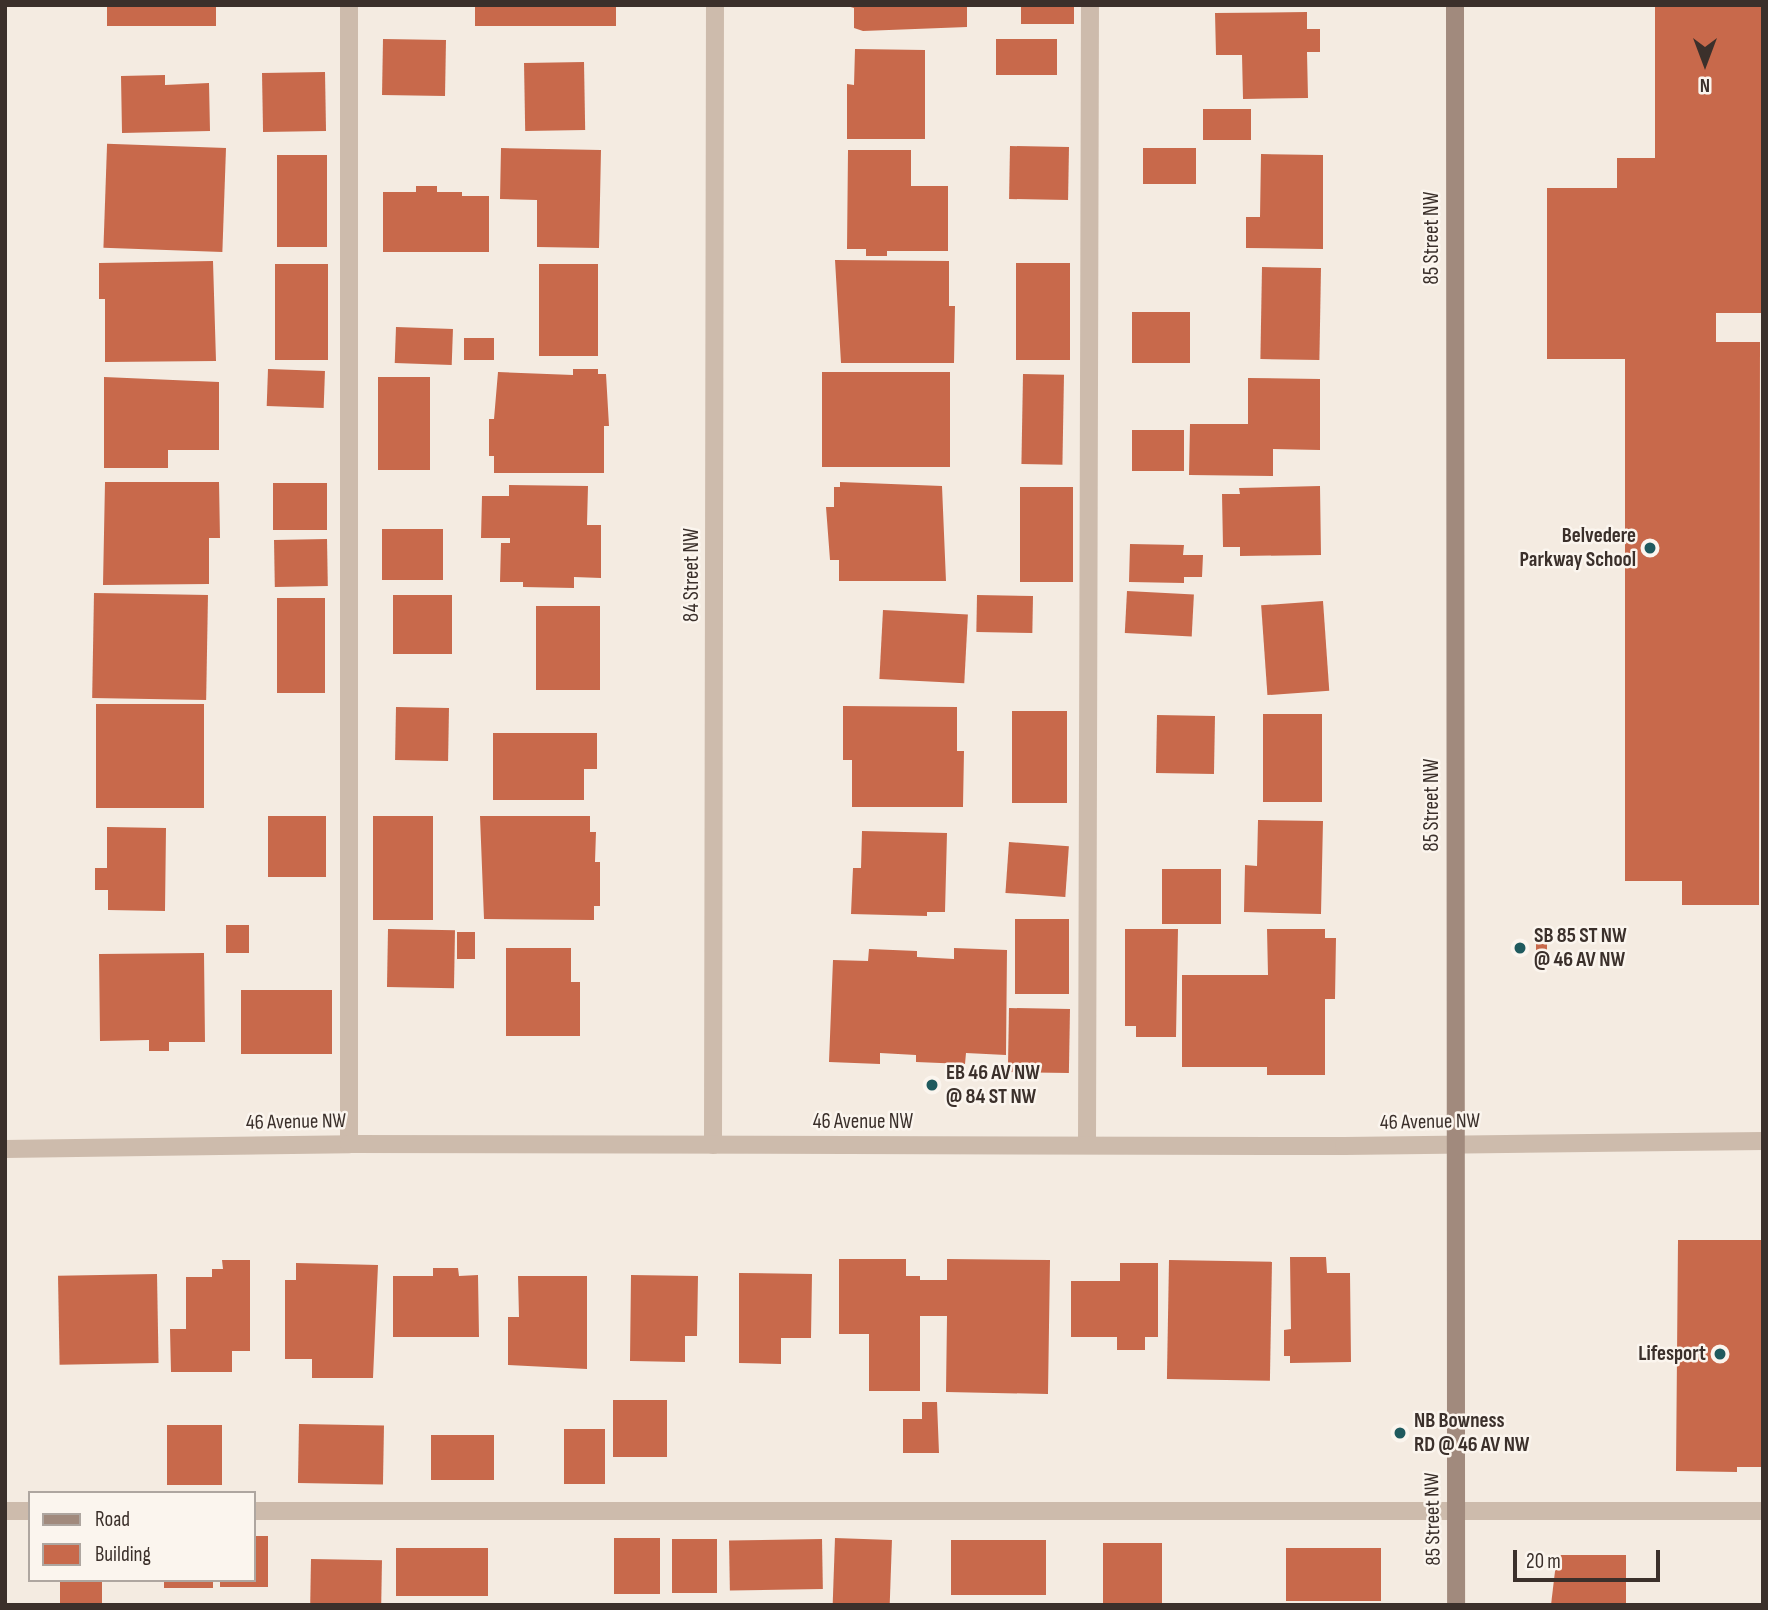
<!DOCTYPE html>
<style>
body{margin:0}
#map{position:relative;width:1768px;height:1610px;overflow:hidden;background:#f4ebe1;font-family:"Sofia Sans Condensed",sans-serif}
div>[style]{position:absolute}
.building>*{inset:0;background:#c8694b;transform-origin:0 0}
.lane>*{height:18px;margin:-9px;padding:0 9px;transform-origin:9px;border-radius:9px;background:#cdbbac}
.street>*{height:18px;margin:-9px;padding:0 9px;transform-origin:9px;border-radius:9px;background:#cdbbac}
.secondary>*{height:18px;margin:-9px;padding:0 9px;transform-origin:9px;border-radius:9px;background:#a18a7d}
.dots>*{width:19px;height:19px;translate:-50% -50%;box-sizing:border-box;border:4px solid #fbf5ee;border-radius:50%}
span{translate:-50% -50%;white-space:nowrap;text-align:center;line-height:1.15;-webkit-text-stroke:5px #fbf5ee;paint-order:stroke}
.street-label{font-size:21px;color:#3b302b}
.poi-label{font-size:21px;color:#3b302b;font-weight:700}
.right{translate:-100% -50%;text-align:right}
.left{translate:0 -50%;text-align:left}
.frame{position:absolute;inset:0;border:7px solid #3b302b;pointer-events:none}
.legend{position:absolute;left:28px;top:1491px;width:228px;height:91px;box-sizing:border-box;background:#fbf5ee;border:2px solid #aea6a0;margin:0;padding:9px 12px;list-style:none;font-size:21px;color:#3b302b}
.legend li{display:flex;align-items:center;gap:14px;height:35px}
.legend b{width:35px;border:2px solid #aea6a0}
.north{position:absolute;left:1670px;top:28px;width:70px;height:70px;-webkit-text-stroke:5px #fbf5ee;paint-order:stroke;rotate:180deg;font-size:19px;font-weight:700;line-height:28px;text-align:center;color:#3b302b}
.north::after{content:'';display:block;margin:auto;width:24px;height:32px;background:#3b302b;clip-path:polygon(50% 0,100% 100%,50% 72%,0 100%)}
.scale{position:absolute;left:1513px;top:1550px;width:147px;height:32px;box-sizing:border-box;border:4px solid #3b302b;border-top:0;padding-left:9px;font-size:21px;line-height:24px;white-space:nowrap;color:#3b302b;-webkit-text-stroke:5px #fbf5ee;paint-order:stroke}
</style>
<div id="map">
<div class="building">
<div style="left:107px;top:5px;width:109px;height:21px"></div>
<div style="left:475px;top:5px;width:141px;height:21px"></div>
<div style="clip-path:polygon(844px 5px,967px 5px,967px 27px,863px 31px,854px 28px,854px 8px)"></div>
<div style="left:1021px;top:5px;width:53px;height:19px"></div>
<div style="clip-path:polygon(1655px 5px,1763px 5px,1763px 313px,1716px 313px,1716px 342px,1760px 342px,1759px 905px,1682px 905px,1682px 881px,1625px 881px,1625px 359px,1547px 359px,1547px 188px,1617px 188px,1617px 158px,1655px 158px)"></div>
<div style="clip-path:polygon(1307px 12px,1307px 29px,1320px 29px,1320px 52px,1307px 52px,1308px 98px,1243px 99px,1242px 55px,1216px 55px,1215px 13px)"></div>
<div style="left:383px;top:39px;width:63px;height:56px;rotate:1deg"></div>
<div style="left:996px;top:39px;width:61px;height:36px"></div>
<div style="clip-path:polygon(855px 49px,925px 50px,925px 139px,847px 139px,847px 84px,854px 85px)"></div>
<div style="left:584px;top:62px;width:68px;height:60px;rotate:89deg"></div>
<div style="left:325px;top:72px;width:59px;height:63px;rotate:89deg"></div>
<div style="clip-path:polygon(165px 75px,165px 85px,209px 83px,210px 131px,122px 133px,121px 76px)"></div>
<div style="left:1203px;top:109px;width:48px;height:31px"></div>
<div style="left:1010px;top:146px;width:59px;height:53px;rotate:1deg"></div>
<div style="left:226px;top:148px;width:104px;height:119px;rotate:92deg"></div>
<div style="clip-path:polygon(501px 148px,601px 150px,599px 248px,537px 247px,537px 200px,500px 199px)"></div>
<div style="left:1196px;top:148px;width:36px;height:53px;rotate:90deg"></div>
<div style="clip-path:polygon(848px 150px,911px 150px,911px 186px,948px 186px,948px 251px,887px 251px,887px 256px,866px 256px,866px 249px,847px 249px)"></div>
<div style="clip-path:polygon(1261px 154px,1323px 155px,1323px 249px,1246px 248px,1246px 217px,1260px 217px)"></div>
<div style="left:277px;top:155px;width:50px;height:92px"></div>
<div style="clip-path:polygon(416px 186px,437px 186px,437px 192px,462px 192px,462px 196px,489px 196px,489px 252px,383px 252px,383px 192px,416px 192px)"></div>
<div style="clip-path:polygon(835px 260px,949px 261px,949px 306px,955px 306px,954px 363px,841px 363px)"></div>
<div style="clip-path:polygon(213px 261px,216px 361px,105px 362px,105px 299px,99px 299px,99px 263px)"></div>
<div style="left:1016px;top:263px;width:54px;height:97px"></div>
<div style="left:275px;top:264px;width:53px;height:96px"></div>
<div style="left:539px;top:264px;width:59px;height:92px"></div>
<div style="left:1262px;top:267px;width:59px;height:92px;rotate:1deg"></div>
<div style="left:1132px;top:312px;width:58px;height:51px"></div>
<div style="left:396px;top:327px;width:57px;height:36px;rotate:2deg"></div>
<div style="left:464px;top:338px;width:30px;height:22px"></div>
<div style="left:268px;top:369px;width:57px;height:37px;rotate:2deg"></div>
<div style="clip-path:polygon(573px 369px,598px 369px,598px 374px,606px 374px,609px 426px,604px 426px,604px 473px,494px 473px,494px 456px,489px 456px,489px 419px,494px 419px,498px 372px,573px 375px)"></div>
<div style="left:822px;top:372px;width:128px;height:95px"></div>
<div style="left:1023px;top:374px;width:41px;height:90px;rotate:1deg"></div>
<div style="clip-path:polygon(104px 377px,219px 382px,219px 450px,168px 450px,168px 468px,104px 468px)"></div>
<div style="left:378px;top:377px;width:52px;height:93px"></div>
<div style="clip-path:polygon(1248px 378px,1320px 379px,1320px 450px,1273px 449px,1273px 476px,1189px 475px,1190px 424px,1248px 424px)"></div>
<div style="left:1184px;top:430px;width:41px;height:52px;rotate:90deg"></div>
<div style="clip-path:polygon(105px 482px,219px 482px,220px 538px,209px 538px,209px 584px,103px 585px)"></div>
<div style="clip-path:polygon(840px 482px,942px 486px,946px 581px,839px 581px,839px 560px,830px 560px,826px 507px,834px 507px,834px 487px,840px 487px)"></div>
<div style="left:327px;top:483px;width:47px;height:54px;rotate:90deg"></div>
<div style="clip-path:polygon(509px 485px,588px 486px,587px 525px,601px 525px,601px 578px,574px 577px,574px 588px,523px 587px,523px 582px,500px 582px,501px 543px,510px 543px,510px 538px,481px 538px,482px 496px,509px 496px)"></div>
<div style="clip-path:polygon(1320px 486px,1321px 555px,1240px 556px,1240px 547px,1223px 547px,1222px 494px,1240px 494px,1239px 488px)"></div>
<div style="left:1073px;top:487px;width:95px;height:53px;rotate:90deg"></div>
<div style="left:382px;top:529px;width:61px;height:51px"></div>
<div style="left:327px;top:539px;width:47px;height:53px;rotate:89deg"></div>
<div style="clip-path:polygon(1130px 544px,1184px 545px,1183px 555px,1203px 555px,1202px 577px,1184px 577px,1184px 583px,1129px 582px)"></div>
<div style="left:1127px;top:591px;width:67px;height:42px;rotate:3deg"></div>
<div style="left:94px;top:593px;width:114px;height:105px;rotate:1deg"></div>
<div style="left:393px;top:595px;width:59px;height:59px"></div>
<div style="left:977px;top:595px;width:56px;height:37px;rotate:1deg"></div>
<div style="left:277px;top:598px;width:48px;height:95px"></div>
<div style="left:1323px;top:601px;width:90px;height:62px;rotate:86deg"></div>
<div style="left:536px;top:606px;width:64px;height:84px"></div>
<div style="left:883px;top:610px;width:85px;height:69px;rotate:3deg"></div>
<div style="left:96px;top:704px;width:108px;height:104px"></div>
<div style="clip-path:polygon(843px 706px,957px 707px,957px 751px,964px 751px,963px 807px,852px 807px,852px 760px,843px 760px)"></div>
<div style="left:396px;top:707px;width:53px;height:53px;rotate:1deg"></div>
<div style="left:1012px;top:711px;width:55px;height:92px"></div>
<div style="left:1263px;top:714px;width:59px;height:88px"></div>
<div style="left:1157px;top:715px;width:58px;height:58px;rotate:1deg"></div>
<div style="clip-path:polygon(493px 733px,597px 733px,597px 769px,584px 769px,584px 800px,493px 800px)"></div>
<div style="left:326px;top:816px;width:61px;height:58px;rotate:90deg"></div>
<div style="left:373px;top:816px;width:60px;height:104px"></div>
<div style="clip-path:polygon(480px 816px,590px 816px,590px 832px,596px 832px,595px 862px,600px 862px,600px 906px,594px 906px,594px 920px,484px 919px)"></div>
<div style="clip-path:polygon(1258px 820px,1323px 821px,1321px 914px,1244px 912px,1245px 865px,1257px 866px)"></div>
<div style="clip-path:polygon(107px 827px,166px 828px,165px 911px,108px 910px,108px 890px,95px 890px,95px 868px,107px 868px)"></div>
<div style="clip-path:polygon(862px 831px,947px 833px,945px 912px,927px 912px,927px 916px,851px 914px,853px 868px,861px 868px)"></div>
<div style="left:1009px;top:842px;width:60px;height:51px;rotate:4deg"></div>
<div style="left:1162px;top:869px;width:59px;height:55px"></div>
<div style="left:1015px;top:919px;width:54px;height:75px"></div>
<div style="left:226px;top:925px;width:23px;height:28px"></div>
<div style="left:388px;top:929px;width:67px;height:58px;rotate:1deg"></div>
<div style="clip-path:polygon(1125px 929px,1178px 929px,1176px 1037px,1136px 1037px,1136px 1026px,1125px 1026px)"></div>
<div style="clip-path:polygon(1267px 929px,1325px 929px,1325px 938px,1336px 938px,1335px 999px,1325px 999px,1325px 1075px,1267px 1075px,1267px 1067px,1182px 1067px,1182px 975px,1268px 975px)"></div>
<div style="left:457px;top:932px;width:18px;height:27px"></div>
<div style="left:1536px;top:944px;width:11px;height:21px"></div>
<div style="clip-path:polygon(506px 948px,571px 948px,571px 982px,580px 982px,580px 1036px,506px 1036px)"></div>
<div style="clip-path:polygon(954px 948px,1007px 950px,1006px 1055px,966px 1053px,965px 1064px,916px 1062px,916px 1055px,880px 1053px,880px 1064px,829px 1062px,833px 960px,868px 961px,869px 949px,917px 951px,917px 957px,954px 959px)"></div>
<div style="clip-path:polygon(204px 953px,205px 1042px,169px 1042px,169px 1051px,149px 1051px,149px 1040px,100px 1041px,99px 954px)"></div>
<div style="left:332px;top:990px;width:64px;height:91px;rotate:90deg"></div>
<div style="left:1009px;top:1008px;width:61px;height:64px;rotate:1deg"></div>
<div style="clip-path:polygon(1678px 1240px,1763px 1240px,1763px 1467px,1737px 1467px,1737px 1472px,1676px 1471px)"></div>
<div style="clip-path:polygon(1290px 1257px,1326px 1257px,1327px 1273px,1350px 1273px,1351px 1362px,1290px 1363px,1290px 1356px,1284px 1356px,1284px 1330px,1291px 1329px)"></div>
<div style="clip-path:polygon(839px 1259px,906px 1259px,906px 1276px,920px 1276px,920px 1280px,947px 1280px,947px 1259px,1050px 1260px,1048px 1394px,946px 1392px,947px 1316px,920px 1316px,920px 1391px,869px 1391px,869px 1334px,839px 1334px)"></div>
<div style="clip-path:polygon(222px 1260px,250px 1260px,250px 1351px,232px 1351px,232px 1372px,171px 1372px,170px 1329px,186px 1329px,186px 1277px,212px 1277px,212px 1269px,223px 1269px)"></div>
<div style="left:1169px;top:1260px;width:103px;height:119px;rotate:1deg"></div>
<div style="clip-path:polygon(296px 1263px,378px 1265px,373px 1378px,312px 1378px,312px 1359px,285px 1359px,285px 1280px,296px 1280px)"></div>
<div style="clip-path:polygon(1120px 1263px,1158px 1263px,1158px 1337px,1145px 1337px,1145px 1350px,1117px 1350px,1117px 1337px,1071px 1337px,1071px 1281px,1120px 1281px)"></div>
<div style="clip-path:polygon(433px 1268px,458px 1268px,459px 1276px,478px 1275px,479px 1337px,393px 1337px,393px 1276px,433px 1276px)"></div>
<div style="clip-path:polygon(739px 1273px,812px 1274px,811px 1338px,781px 1338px,781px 1364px,739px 1363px)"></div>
<div style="left:157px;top:1274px;width:89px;height:99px;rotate:89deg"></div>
<div style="clip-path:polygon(631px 1275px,698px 1276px,697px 1336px,685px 1336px,685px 1362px,630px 1361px)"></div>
<div style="clip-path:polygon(518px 1276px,587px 1276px,587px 1369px,508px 1365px,508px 1317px,519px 1317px)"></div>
<div style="left:613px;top:1400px;width:54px;height:57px"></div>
<div style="clip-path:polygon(922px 1402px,937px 1402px,939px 1453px,903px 1453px,903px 1419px,922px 1419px)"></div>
<div style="left:299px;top:1424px;width:85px;height:59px;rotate:1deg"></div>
<div style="left:167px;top:1425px;width:55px;height:60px"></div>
<div style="left:564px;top:1429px;width:41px;height:55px"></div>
<div style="left:431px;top:1435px;width:63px;height:45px"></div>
<div style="clip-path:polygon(254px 1536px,268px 1536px,268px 1587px,220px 1587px,220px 1580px,254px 1580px)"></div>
<div style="left:614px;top:1538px;width:46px;height:56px"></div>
<div style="left:835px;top:1538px;width:57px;height:67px;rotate:2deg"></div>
<div style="left:672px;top:1539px;width:45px;height:54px"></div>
<div style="left:822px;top:1539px;width:50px;height:93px;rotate:89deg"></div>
<div style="left:1046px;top:1540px;width:55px;height:95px;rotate:90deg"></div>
<div style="left:1103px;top:1543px;width:59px;height:60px"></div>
<div style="left:396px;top:1548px;width:92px;height:48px"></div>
<div style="left:1381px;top:1548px;width:53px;height:95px;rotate:90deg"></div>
<div style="clip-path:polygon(1561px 1555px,1626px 1555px,1626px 1605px,1551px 1605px,1556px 1563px)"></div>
<div style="left:311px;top:1559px;width:71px;height:46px;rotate:1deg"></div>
<div style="left:60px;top:1580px;width:42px;height:25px"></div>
<div style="left:164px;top:1580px;width:49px;height:8px"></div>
</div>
<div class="lane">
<div style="left:349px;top:5px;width:1139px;rotate:90deg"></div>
<div style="left:1087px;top:1145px;width:1140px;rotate:-89.85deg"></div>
<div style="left:5px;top:1511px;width:25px"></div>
<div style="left:254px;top:1511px;width:1509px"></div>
</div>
<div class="street">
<div style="left:713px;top:1145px;width:1140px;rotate:-89.9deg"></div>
<div style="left:5px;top:1149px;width:344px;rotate:-0.8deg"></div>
<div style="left:349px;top:1144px;width:995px;rotate:0.12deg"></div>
<div style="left:1344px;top:1146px;width:419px;rotate:-0.7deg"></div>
</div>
<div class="secondary">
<div style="left:1455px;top:5px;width:1600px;rotate:89.96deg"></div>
</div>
<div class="dots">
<div style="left:1650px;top:548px;background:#1f5a5e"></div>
<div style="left:1520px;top:948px;background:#1f5a5e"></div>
<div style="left:932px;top:1085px;background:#1f5a5e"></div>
<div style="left:1720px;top:1354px;background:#1f5a5e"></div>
<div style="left:1400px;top:1433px;background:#1f5a5e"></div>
</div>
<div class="street-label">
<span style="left:1432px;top:238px;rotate:-90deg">85 Street NW</span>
<span style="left:692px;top:575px;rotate:-90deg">84 Street NW</span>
<span style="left:1432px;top:805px;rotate:-90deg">85 Street NW</span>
<span style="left:296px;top:1122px;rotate:-1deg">46 Avenue NW</span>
<span style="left:863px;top:1122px">46 Avenue NW</span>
<span style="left:1430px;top:1122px;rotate:-1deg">46 Avenue NW</span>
<span style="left:1433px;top:1519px;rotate:-91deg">85 Street NW</span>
</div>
<div class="poi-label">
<span class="right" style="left:1636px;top:548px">Belvedere<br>Parkway School</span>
<span class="left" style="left:1534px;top:948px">SB 85 ST NW<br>@ 46 AV NW</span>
<span class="left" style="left:946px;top:1085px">EB 46 AV NW<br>@ 84 ST NW</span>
<span class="right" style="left:1706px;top:1354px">Lifesport</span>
<span class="left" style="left:1414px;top:1433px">NB Bowness<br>RD @ 46 AV NW</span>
</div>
<div class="frame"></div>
<ul class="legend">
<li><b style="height:9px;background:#a18a7d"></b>Road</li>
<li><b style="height:19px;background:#c8694b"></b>Building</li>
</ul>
<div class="north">N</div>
<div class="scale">20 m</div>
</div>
